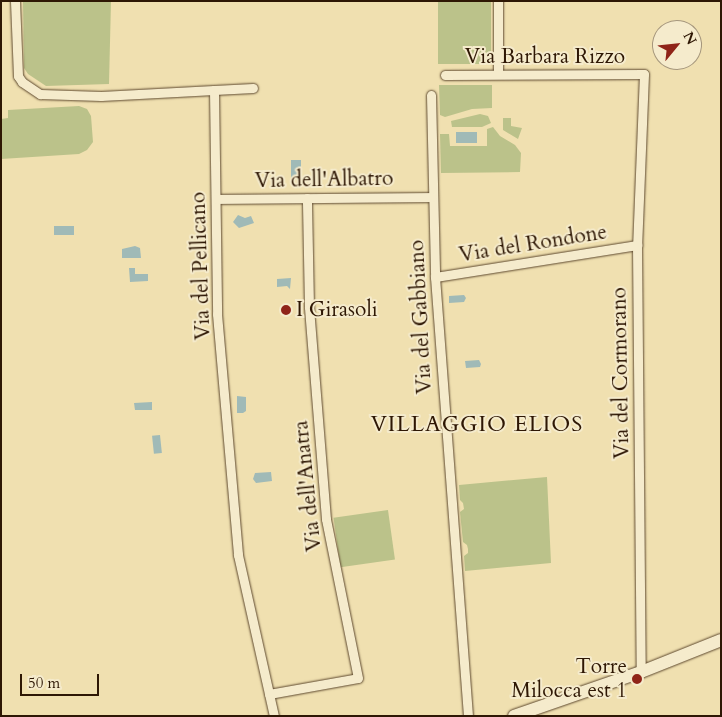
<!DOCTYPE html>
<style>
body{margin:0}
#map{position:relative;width:722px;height:717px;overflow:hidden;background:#f0e0b0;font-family:Cardo,serif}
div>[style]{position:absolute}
.green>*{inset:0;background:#bbc28a;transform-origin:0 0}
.water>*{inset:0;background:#a0bab7;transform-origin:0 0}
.roads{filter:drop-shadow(0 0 1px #5e492f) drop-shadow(0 0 1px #5e492f)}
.street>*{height:9px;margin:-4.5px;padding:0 4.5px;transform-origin:4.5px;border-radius:4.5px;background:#f5ebcc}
.secondary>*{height:12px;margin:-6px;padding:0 6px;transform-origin:6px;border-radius:6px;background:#f5ebcc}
.dots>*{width:14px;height:14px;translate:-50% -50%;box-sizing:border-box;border:2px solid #f5ebcc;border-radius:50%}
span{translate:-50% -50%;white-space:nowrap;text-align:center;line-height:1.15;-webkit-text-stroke:4px #f5ebcc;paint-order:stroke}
.street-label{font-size:21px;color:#2e1704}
.poi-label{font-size:21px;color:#2e1704}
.left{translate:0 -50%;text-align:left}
.right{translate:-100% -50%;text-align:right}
.neighbourhood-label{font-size:22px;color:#2e1704;letter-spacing:1px}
.frame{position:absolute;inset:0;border:2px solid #2e1704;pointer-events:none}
.north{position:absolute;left:652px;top:20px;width:50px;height:50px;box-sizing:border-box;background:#f5ebcc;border:1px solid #a5967c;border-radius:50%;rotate:62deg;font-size:14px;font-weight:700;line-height:20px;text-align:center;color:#2e1704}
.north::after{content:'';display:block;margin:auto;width:18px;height:22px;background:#8f2418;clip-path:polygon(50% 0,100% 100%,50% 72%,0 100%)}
.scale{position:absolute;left:20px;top:674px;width:79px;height:22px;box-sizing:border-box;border:2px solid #2e1704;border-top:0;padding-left:6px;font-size:15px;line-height:18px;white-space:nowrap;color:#2e1704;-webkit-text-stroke:4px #f5ebcc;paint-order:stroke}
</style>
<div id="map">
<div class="green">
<div style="clip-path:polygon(23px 1px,111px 1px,109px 84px,46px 86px,28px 74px,24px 68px)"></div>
<div style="left:438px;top:1px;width:53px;height:63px"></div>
<div style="clip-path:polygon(439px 85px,492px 85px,492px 108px,472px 109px,445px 117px,440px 115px)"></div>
<div style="clip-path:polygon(79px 106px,87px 109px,91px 116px,93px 142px,87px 150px,79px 154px,1px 159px,1px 119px,8px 118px,8px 110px)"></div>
<div style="clip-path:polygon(480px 114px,488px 116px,491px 123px,482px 127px,452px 127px,451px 121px)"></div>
<div style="clip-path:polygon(503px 118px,511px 118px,511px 126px,522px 128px,518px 139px,503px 130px)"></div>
<div style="clip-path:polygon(493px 127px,500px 136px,515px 145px,521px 153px,520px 172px,441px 173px,440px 134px,449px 134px,450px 146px,487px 146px,487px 129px)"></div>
<div style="clip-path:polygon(547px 477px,551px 563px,465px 571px,464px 556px,468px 553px,468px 549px,467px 545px,463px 542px,460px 512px,464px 509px,463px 503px,460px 500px,459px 485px)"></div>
<div style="left:388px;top:510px;width:50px;height:55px;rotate:82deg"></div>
</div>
<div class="water">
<div style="left:456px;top:132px;width:21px;height:11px"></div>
<div style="left:291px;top:160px;width:10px;height:19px"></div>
<div style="clip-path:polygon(238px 215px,245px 218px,251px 216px,254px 223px,239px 228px,233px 222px)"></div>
<div style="left:74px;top:226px;width:9px;height:20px;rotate:90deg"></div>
<div style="clip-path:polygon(135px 246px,140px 248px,141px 258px,122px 258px,122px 249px)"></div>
<div style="clip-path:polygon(129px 268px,135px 268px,135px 274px,148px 274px,148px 281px,130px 282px)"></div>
<div style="clip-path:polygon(291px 278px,290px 289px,287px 286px,277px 287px,277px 279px)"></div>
<div style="clip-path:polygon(464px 295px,466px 298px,464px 302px,449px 303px,449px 296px)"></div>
<div style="clip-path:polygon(479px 360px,481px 364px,480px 367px,466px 368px,465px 361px)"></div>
<div style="clip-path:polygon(237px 396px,246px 397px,246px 411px,243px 413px,237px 413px)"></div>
<div style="clip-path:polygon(152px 402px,152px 410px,135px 410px,134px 403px)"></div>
<div style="left:160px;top:435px;width:18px;height:8px;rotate:84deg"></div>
<div style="clip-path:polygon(271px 472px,272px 481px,256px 483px,253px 479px,255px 473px)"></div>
</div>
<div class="roads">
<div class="street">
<div style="left:15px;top:1px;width:75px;rotate:87.7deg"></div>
<div style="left:18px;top:76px;width:7px;rotate:56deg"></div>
<div style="left:22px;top:82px;width:22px;rotate:34deg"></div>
<div style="left:40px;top:94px;width:61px;rotate:1.9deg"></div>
<div style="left:101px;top:96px;width:113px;rotate:-3deg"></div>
<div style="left:214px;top:90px;width:224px;rotate:89.2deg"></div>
<div style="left:217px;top:314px;width:242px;rotate:85deg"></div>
<div style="left:238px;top:555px;width:165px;rotate:77.4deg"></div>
<div style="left:498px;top:74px;width:73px;rotate:-90deg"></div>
<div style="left:445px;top:75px;width:199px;rotate:-0.3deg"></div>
<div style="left:644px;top:74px;width:171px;rotate:92.3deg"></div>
<div style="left:637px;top:245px;width:427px;rotate:89.5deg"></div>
<div style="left:214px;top:90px;width:39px;rotate:-3deg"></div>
<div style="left:431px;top:95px;width:182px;rotate:88.7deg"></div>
<div style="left:435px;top:277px;width:440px;rotate:85.7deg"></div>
<div style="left:216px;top:199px;width:216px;rotate:-0.5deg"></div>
<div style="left:435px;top:277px;width:205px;rotate:-9deg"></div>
<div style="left:269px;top:694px;width:90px;rotate:-10.2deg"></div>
<div style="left:358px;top:678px;width:162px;rotate:-101.4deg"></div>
<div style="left:326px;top:519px;width:213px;rotate:-94.6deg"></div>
<div style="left:309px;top:307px;width:109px;rotate:-91.1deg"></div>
</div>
<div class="secondary">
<div style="left:514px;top:716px;width:134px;rotate:-19.1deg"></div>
<div style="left:641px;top:672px;width:86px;rotate:-21.8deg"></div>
</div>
</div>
<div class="dots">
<div style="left:286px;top:310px;background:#8f2418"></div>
<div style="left:637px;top:679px;background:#8f2418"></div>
</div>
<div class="street-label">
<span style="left:545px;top:57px">Via Barbara Rizzo</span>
<span style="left:324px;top:180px;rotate:-1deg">Via dell'Albatro</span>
<span style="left:533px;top:244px;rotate:-9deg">Via del Rondone</span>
<span style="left:201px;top:266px;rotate:-92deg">Via del Pellicano</span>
<span style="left:421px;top:317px;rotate:-93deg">Via del Gabbiano</span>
<span style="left:621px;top:373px;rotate:-91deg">Via del Cormorano</span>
<span style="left:308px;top:486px;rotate:-96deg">Via dell'Anatra</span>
</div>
<div class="poi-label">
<span class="left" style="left:296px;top:310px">I Girasoli</span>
<span class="right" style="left:627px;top:679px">Torre<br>Milocca est 1</span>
</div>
<div class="neighbourhood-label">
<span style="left:477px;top:425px">VILLAGGIO ELIOS</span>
</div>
<div class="frame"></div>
<div class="north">N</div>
<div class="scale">50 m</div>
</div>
